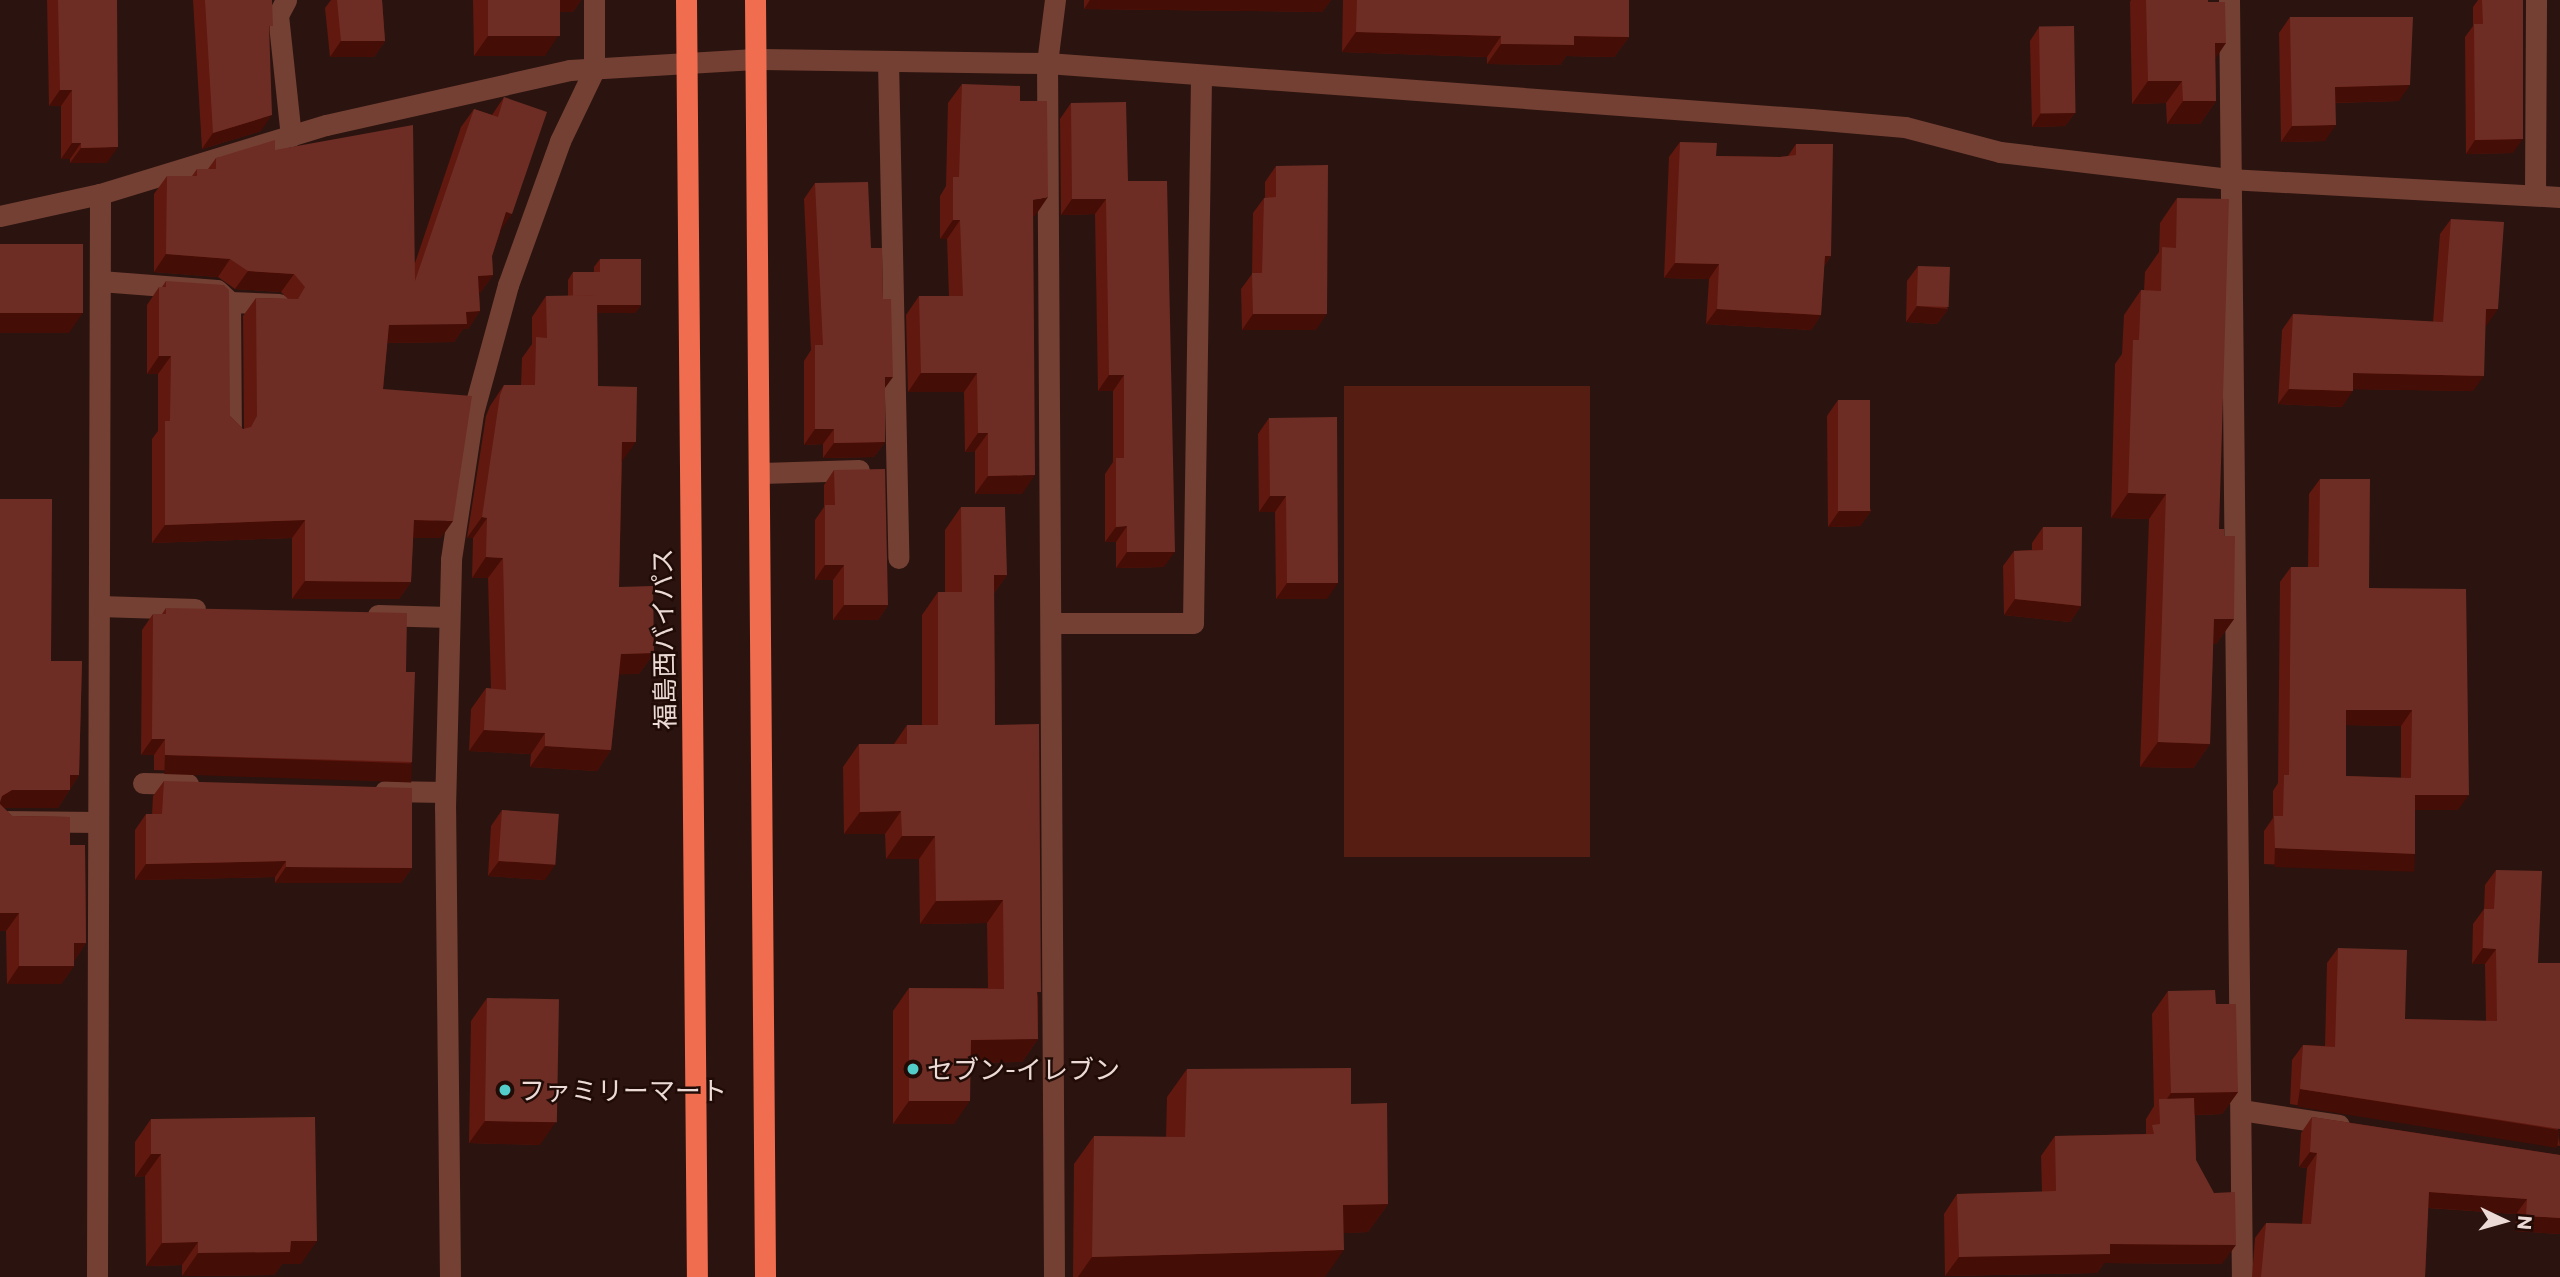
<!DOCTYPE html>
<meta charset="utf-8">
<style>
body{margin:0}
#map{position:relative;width:2560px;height:1277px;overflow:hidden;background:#2b140f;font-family:Commissioner,"Noto Sans JP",sans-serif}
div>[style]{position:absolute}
.green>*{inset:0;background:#561e12;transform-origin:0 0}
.minor>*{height:21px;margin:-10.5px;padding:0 10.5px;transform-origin:10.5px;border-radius:10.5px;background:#754034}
.highway>*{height:21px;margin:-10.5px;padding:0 10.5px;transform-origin:10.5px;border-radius:10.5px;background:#f16d4f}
.wall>*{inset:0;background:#60180f}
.shaded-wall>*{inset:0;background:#440d06;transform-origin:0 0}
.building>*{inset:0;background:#6e2d24;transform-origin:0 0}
.dots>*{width:19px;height:19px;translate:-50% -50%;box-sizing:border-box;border:4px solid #210b06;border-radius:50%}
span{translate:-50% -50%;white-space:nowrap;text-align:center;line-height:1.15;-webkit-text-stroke:5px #210b06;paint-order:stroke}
.street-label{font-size:26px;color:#ebdad6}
.poi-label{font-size:26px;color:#ebdad6}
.left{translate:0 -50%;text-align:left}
.north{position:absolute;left:2469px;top:1186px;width:70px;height:70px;-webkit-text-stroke:5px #210b06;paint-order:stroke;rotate:95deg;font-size:19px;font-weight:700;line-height:28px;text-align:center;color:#ebdad6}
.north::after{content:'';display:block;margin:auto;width:24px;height:32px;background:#ebdad6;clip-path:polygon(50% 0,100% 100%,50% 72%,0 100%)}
</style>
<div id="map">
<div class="green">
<div style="left:1344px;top:386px;width:246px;height:471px"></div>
</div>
<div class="minor">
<div style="left:286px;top:0;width:17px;rotate:118deg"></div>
<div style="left:278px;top:15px;width:122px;rotate:83.9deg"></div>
<div style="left:2229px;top:0;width:1277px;rotate:89.42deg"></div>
<div style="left:888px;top:61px;width:497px;rotate:88.8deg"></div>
<div style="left:2535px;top:195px;width:195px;rotate:-89.7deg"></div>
<div style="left:0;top:216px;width:102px;rotate:-12.4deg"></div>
<div style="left:100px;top:194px;width:236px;rotate:-17deg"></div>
<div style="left:326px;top:125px;width:250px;rotate:-12.7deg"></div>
<div style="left:570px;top:70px;width:185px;rotate:-3.4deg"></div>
<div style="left:755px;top:59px;width:292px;rotate:0.8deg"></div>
<div style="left:1047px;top:63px;width:766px;rotate:4.19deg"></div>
<div style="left:1811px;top:119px;width:94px;rotate:4.9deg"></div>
<div style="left:1905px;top:127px;width:98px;rotate:14.7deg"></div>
<div style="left:2000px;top:152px;width:231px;rotate:6.7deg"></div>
<div style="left:2229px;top:179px;width:331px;rotate:3.1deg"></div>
<div style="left:100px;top:281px;width:117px;rotate:4.4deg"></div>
<div style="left:217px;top:290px;width:18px;rotate:43deg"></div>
<div style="left:230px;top:302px;width:49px;rotate:2.3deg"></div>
<div style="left:230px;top:302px;width:132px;rotate:89.6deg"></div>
<div style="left:759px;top:473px;width:100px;rotate:-1.7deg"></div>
<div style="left:99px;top:606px;width:96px;rotate:1.8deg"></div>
<div style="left:378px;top:615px;width:70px;rotate:1.6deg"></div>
<div style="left:1053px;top:623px;width:140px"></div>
<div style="left:1193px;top:623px;width:548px;rotate:-89.16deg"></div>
<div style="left:143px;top:783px;width:45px;rotate:1.3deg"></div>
<div style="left:385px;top:791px;width:60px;rotate:1deg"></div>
<div style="left:0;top:821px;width:98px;rotate:0.6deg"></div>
<div style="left:2241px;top:1110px;width:99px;rotate:8.7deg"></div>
<div style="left:97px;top:1277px;width:1083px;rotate:-89.84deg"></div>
<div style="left:450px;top:1277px;width:469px;rotate:-90.6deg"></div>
<div style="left:445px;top:808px;width:249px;rotate:-88.6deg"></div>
<div style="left:451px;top:559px;width:148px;rotate:-81.4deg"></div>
<div style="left:473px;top:413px;width:133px;rotate:-74.7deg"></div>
<div style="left:508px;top:285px;width:153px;rotate:-70.1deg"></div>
<div style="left:560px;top:141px;width:79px;rotate:-64.4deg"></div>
<div style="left:594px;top:70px;width:70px;rotate:-90deg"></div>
<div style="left:1054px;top:1277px;width:1214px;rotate:-90.33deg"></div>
<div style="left:1047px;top:63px;width:64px;rotate:-82.8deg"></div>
</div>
<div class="highway">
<div style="left:686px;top:0;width:1277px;rotate:89.51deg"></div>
<div style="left:755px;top:0;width:1277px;rotate:89.55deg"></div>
</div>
<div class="wall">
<div style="clip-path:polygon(47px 0,117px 0,107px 163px,70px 163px,70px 159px,61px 159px,61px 106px,49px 106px)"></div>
<div style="clip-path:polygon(193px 0,272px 0,261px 131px,202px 149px)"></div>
<div style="clip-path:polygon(331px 0,382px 0,385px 41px,374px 57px,330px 57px,325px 8px)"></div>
<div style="clip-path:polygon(473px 0,581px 0,573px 12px,559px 12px,545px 56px,474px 56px)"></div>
<div style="clip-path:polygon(1084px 0,1331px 0,1322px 12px,1084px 9px)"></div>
<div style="clip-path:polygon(1343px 0,1629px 0,1629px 37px,1614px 57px,1566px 56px,1560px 65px,1487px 64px,1487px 57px,1342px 52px)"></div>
<div style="clip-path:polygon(2131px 0,2208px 0,2215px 59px,2216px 101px,2200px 124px,2167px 124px,2166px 103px,2132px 104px,2130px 2px)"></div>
<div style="clip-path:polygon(2478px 0,2523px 0,2513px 153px,2466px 154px,2465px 37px,2473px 26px,2473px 7px)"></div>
<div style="clip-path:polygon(2290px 17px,2399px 101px,2335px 103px,2325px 141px,2281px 142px,2279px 33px)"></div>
<div style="clip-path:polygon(2039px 27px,2075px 113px,2065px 126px,2032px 127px,2030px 41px)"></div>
<div style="clip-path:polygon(962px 84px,1020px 101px,1035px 216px,1033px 216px,1022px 494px,975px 494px,975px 451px,965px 452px,964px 392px,908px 392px,906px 315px,919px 296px,949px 296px,947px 239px,940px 239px,940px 196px,946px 186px,948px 103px)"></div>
<div style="clip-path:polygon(504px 97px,500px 232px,492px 256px,493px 275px,480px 293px,479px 293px,480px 311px,468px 329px,463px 329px,454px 342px,387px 343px,383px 389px,441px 538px,413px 538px,411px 582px,399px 599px,292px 599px,292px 538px,152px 543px,152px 439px,158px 431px,158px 374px,147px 374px,147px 305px,159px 287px,162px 287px,166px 281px,230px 416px,243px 429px,244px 429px,243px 316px,256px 298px,288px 299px,281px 292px,235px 289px,218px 277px,154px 272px,154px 194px,167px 176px,192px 176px,197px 169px,208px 169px,216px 158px,275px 150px,415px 263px,461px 127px,474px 109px,492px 115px)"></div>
<div style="clip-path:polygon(1071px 103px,1128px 181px,1164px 567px,1116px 568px,1116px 542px,1105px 542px,1105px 474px,1113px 462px,1113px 391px,1098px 391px,1095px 214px,1061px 215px,1060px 119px)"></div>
<div style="clip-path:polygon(1680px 142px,1716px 156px,1780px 157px,1788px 156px,1796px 144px,1831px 256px,1824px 266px,1821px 315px,1811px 330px,1706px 324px,1709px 279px,1664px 278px,1669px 157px)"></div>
<div style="clip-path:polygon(1276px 166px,1316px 330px,1242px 330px,1241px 289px,1252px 274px,1253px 213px,1264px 198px,1265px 198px,1265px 182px)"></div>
<div style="clip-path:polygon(815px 183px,871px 248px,885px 388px,885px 442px,874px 457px,823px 458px,823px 444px,804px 445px,804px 361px,811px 350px,804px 199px)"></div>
<div style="clip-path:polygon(2177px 198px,2219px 529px,2224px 536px,2234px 619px,2216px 644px,2213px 644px,2210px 744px,2193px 768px,2140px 767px,2149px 519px,2111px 518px,2115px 364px,2122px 354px,2124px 315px,2141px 290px,2144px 290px,2145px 272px,2159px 252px,2160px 223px)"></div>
<div style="clip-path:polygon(2451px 219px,2487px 325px,2485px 325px,2473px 391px,2353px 389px,2342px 407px,2278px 404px,2282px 330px,2293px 314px,2433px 322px,2440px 234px)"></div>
<div style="clip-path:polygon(600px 259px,641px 305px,635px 313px,597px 313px,598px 386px,622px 462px,619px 587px,654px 653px,639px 674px,619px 674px,611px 750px,597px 771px,530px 767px,531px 754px,469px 751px,471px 709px,486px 688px,491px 689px,488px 578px,472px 578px,473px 538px,467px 538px,486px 416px,490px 406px,504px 385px,521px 385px,522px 358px,532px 344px,532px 317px,546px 296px,568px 296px,568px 280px,573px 272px,594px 272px,594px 267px)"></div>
<div style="clip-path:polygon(1918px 266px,1948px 309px,1937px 324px,1906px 322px,1907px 281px)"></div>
<div style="clip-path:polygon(1838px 400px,1871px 511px,1860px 526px,1828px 527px,1827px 416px)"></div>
<div style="clip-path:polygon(1269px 418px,1327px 599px,1276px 599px,1275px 512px,1259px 512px,1258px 434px)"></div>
<div style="clip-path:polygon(834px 470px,888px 605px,878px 620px,833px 620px,833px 580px,815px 580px,815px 520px,824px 507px,824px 485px)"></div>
<div style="clip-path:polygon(evenodd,2320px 479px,2369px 588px,2458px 810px,2415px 810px,2404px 870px,2264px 864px,2264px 831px,2273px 818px,2273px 791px,2278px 783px,2280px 582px,2291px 567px,2308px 567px,2309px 494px,2320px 479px,2346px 725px,2401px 726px,2401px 778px,2346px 776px,2346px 725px)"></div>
<div style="clip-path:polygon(0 499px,52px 499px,51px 661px,82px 661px,79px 775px,58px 808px,4px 808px,12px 816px,70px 817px,70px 845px,85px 845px,86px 943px,74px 961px,74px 966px,61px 984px,7px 984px,6px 931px,0 931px)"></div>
<div style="clip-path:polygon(961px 507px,1007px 575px,994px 593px,995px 725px,1038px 997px,1038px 1039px,1022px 1062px,971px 1063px,954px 1124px,893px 1124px,893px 1011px,909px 988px,988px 988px,987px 923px,920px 924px,919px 859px,886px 859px,885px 834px,844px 834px,843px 767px,859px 744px,894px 744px,907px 725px,922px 725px,922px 615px,938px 592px,945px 592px,945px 530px)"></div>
<div style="clip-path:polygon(2043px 527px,2081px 606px,2070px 622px,2004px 615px,2003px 566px,2014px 551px,2032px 550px,2032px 543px)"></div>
<div style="clip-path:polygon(166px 608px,406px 672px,412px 762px,401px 778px,154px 770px,154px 755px,141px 755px,142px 630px,153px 614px,162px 614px)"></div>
<div style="clip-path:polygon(164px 781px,412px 868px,401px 883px,275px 883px,275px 877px,135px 880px,135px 830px,146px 814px,152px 814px,153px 796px)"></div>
<div style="clip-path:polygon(502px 810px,545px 880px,488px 876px,491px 826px)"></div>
<div style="clip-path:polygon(2496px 870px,2538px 963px,2560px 1146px,2290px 1104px,2292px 1060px,2303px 1045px,2325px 1046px,2327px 963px,2338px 948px,2405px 1019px,2486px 1021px,2485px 964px,2472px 964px,2473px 924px,2484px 909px,2485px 885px)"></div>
<div style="clip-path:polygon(2168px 991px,2216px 1004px,2238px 1092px,2222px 1114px,2195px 1115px,2196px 1160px,2222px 1264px,2104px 1263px,2097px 1273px,1945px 1276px,1944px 1214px,1957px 1194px,2042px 1192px,2041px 1156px,2055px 1136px,2146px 1134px,2146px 1119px,2154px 1106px,2152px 1014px)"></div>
<div style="clip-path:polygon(487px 998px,540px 1145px,469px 1143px,471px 1021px)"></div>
<div style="clip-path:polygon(1187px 1069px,1351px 1104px,1388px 1204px,1368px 1232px,1343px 1233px,1325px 1277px,1073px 1277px,1074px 1164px,1094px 1136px,1166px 1137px,1167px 1097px)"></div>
<div style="clip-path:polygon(2312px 1117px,2560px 1155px,2560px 1234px,2515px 1231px,2516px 1214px,2428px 1208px,2425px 1277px,2252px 1277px,2255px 1238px,2266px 1223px,2302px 1224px,2307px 1168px,2299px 1167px,2301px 1133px)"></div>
<div style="clip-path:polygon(151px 1119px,301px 1264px,282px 1264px,274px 1275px,182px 1276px,182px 1265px,146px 1266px,145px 1176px,135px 1177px,135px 1142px)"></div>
</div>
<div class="shaded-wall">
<div style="clip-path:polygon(554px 0,581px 0,573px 12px,545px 12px)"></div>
<div style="clip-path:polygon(1090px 0,1331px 0,1322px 12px,1084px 9px)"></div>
<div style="clip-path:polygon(1356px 32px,1501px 36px,1487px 57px,1342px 52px)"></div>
<div style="clip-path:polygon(559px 35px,545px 56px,474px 56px,488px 36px)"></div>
<div style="clip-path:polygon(1574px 36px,1629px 37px,1614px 57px,1566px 56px,1560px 65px,1487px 64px,1501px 44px)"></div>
<div style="clip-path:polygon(341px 41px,385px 41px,374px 57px,330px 57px)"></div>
<div style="clip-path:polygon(2215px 43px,2226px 43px,2211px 65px)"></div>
<div style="clip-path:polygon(2148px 81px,2182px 81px,2166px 103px,2132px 104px)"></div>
<div style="clip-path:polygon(2410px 85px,2399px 101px,2324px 103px,2335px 87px)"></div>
<div style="clip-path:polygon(60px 90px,72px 90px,61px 106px,49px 106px)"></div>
<div style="clip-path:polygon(2183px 101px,2216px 101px,2200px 124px,2167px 124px)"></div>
<div style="clip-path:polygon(2041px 113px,2075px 113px,2065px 126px,2032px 127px)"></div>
<div style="clip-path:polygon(272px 115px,261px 131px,202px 149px,213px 133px)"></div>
<div style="clip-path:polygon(2336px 125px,2325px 141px,2281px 142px,2292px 126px)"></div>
<div style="clip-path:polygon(2523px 139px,2513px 153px,2466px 154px,2475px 140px)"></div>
<div style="clip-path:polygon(72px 143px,81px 143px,70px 159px,61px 159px)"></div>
<div style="clip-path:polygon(118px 147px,107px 163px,70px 163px,81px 148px)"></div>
<div style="clip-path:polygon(1048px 197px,1035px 216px,1020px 219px,1033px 200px)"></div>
<div style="clip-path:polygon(1072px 199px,1106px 199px,1095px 214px,1061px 215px)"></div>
<div style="clip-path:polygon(506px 212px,512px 214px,500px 232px)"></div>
<div style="clip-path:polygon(953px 220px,960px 220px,947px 239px,940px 239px)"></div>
<div style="clip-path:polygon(166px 254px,230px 259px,218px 277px,154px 272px)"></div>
<div style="clip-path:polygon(1825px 256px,1831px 256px,1820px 271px)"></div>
<div style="clip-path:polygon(1675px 263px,1719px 264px,1709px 279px,1664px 278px)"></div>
<div style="clip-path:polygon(248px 271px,294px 274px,281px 292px,235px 289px)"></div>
<div style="clip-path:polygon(493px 275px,480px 293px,466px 294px,478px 276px)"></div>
<div style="clip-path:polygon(573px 305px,641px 305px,635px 313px,567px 313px)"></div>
<div style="clip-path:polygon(1917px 306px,1948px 309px,1937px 324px,1906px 322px)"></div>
<div style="clip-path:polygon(1717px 309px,1821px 315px,1811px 330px,1706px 324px)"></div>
<div style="clip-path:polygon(2486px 309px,2498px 309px,2487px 325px,2475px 324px)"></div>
<div style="clip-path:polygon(480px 311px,468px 329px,463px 329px,454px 342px,377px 343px,389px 325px,466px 312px)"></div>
<div style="clip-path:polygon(0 313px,83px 313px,69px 333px,0 333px)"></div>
<div style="clip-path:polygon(1253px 314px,1327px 314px,1316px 330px,1242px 330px)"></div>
<div style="clip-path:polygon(159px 356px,171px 356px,158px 374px,147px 374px)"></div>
<div style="clip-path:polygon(921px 373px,977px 373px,964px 392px,908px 392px)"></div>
<div style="clip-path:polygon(2353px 373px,2484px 376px,2473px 391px,2342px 389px)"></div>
<div style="clip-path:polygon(1109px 375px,1124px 375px,1113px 391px,1098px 391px)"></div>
<div style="clip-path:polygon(885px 377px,893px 377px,882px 392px)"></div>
<div style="clip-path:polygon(2289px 389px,2353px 391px,2342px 407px,2278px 404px)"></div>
<div style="clip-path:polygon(815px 429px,834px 429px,823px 444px,804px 445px)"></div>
<div style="clip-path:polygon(978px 433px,988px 433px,975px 451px,965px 452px)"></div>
<div style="clip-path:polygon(622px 442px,636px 442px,621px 463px)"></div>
<div style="clip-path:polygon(885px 442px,874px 457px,823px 458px,834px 443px)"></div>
<div style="clip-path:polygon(1035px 475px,1022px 494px,975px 494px,988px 476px)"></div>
<div style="clip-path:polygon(2128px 493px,2166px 494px,2149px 519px,2111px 518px)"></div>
<div style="clip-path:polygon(1270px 496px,1286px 496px,1275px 512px,1259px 512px)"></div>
<div style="clip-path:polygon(1839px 511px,1871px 511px,1860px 526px,1828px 527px)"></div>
<div style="clip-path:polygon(482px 517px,487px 518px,473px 538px,467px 538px)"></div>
<div style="clip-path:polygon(305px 520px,292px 538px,152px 543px,165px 525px)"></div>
<div style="clip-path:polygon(414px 520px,453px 521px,441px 538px,401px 538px)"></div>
<div style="clip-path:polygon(1127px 526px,1116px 542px,1105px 542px,1116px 527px)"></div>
<div style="clip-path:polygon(1127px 552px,1175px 552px,1164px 567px,1116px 568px)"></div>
<div style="clip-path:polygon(486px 557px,503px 558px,488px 578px,472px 578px)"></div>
<div style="clip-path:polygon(825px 565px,844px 565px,833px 580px,815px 580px)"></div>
<div style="clip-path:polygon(994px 575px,1007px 575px,991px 597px)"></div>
<div style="clip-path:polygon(305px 581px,411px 582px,399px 599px,292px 599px)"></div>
<div style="clip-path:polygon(1287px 583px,1338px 583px,1327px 599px,1276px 599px)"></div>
<div style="clip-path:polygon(2015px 599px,2081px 606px,2070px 622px,2004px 615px)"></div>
<div style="clip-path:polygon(844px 605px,888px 605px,878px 620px,833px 620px)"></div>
<div style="clip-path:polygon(2214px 619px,2234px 619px,2216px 644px,2196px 644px)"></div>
<div style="clip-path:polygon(654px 653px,639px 674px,606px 675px,621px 654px)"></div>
<div style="clip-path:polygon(2346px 710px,2412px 710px,2401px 726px,2335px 725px)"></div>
<div style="clip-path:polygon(484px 730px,545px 733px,531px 754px,469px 751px)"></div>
<div style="clip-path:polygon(152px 739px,165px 739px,154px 755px,141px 755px)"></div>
<div style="clip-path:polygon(2158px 742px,2210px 744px,2193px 768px,2140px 767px)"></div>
<div style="clip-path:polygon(545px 746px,611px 750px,597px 771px,530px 767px)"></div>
<div style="left:165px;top:755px;width:247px;height:19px;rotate:2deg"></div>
<div style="clip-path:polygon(70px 775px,79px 775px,58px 808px,0 808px,0 798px,2px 796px,12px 790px)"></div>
<div style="clip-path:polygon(2415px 795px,2469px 795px,2458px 810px,2405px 810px)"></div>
<div style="clip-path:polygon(901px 811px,885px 834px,844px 834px,860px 812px)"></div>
<div style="clip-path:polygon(902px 836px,935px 836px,919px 859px,886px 859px)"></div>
<div style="left:2275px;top:848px;width:140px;height:19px;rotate:2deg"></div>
<div style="clip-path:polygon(286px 861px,275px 877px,135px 880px,146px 864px)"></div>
<div style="clip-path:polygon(499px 861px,556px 864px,545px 880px,488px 876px)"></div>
<div style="clip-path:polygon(286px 867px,412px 868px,401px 883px,275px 883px)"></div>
<div style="clip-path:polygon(1003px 900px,987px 923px,920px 924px,936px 901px)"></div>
<div style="clip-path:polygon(0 913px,19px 913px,6px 931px,0 931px)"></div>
<div style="clip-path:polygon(74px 943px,86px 943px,74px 961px)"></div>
<div style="clip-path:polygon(2483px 948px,2496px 949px,2485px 964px,2472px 964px)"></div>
<div style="clip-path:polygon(19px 966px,74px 966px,61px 984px,7px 984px)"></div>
<div style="clip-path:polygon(1038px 1039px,1022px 1062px,955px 1063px,971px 1040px)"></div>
<div style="left:2300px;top:1089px;width:263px;height:18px;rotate:9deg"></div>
<div style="clip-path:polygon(2238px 1092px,2222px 1114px,2160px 1116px,2160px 1109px,2171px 1093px)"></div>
<div style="clip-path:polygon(909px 1101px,970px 1101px,954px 1124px,893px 1124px)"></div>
<div style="clip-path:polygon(485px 1121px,556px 1122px,540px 1145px,469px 1143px)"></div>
<div style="clip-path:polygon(2310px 1152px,2317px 1153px,2307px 1168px,2299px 1167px)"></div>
<div style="clip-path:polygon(151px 1154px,161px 1154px,145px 1176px,135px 1177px)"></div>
<div style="clip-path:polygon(2429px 1192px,2527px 1199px,2516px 1214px,2418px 1207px)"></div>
<div style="clip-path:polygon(1388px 1204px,1368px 1232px,1323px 1234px,1343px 1205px)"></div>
<div style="clip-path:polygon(2526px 1216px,2560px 1218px,2560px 1234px,2515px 1231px)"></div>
<div style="clip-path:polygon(291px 1241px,317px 1241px,301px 1264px,282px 1264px,274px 1275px,182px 1276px,198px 1253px)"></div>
<div style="clip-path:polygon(198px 1242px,182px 1265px,146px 1266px,162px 1243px)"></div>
<div style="clip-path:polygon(2110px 1244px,2236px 1245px,2222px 1264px,2104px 1263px,2097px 1273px,1945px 1276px,1959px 1257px)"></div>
<div style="clip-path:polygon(1344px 1250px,1325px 1277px,1078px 1277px,1092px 1257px)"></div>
</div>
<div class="building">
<div style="clip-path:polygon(58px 0,117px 0,118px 147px,81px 148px,81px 143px,72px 143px,72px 90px,60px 90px)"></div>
<div style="clip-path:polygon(205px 0,272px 0,273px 26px,269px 26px,272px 115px,213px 133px)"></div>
<div style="clip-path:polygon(337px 0,382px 0,385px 41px,341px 41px)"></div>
<div style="left:488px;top:0;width:72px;height:36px"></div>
<div style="clip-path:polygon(1357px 0,1629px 0,1629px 37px,1574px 36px,1574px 45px,1501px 44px,1501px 36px,1356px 32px)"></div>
<div style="clip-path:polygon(2146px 0,2208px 0,2208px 2px,2225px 2px,2226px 43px,2215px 43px,2216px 101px,2183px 101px,2182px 81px,2148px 81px)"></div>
<div style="clip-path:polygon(2482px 0,2523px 0,2523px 139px,2475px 140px,2474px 24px,2483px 24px)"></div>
<div style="clip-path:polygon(2290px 17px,2413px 17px,2410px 85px,2335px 87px,2336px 125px,2292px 126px)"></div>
<div style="left:2074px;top:26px;width:87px;height:35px;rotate:89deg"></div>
<div style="clip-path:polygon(962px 84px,1020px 86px,1020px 101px,1047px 101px,1048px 197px,1033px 200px,1035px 475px,988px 476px,988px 433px,978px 433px,977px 373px,921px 373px,919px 296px,963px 296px,960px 220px,953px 220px,953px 177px,959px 177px)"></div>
<div style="clip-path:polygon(504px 97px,547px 112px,512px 214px,506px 212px,492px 256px,493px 275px,478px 276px,480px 311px,466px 312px,467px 324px,389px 325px,383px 389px,472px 396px,453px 521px,414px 520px,411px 582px,305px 581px,305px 520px,165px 525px,165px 421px,170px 421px,171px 356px,159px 356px,159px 287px,166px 287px,166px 281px,224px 285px,229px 290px,230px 416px,243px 429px,251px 427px,257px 416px,256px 298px,298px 299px,305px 287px,294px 274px,248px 271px,230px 259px,166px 254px,167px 176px,197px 176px,197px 169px,216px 169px,216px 158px,275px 140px,275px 150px,413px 125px,415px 281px,474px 109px,498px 117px)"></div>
<div style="clip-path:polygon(1126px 102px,1128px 181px,1167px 181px,1175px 552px,1127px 552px,1127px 526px,1116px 527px,1116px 458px,1124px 458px,1124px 375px,1109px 375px,1106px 199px,1072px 199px,1071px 103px)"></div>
<div style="clip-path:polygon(1680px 142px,1717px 143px,1716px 156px,1780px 157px,1796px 155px,1796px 144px,1833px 144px,1831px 256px,1825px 256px,1821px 315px,1717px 309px,1719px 264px,1675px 263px)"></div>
<div style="clip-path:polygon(1328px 165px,1327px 314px,1253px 314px,1252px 273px,1262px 273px,1264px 198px,1276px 197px,1276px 166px)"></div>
<div style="clip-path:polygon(868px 182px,871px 248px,882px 248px,883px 299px,891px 299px,893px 377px,885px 377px,885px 442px,834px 443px,834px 429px,815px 429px,815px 345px,823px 345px,815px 183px)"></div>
<div style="clip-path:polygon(2177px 198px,2229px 199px,2219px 529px,2224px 529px,2224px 536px,2235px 536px,2234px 619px,2214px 619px,2210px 744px,2158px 742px,2166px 494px,2128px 493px,2133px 340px,2139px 340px,2141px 290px,2161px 291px,2162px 247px,2176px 248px)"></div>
<div style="clip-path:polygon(2451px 219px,2504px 222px,2498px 309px,2486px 309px,2484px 376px,2353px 373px,2353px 391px,2289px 389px,2293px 314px,2443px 322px)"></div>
<div style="left:0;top:244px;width:83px;height:69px"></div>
<div style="clip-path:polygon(600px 259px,641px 259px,641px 305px,597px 305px,597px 295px,573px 296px,573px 272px,600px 272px)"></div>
<div style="left:1918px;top:266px;width:32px;height:40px;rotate:2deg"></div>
<div style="clip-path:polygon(597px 295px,598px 386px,637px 387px,636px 442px,622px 442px,619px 587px,653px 586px,654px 653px,621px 654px,611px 750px,545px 746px,545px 733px,484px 730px,486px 688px,506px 690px,503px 558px,486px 557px,487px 518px,482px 517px,500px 395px,504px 385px,535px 385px,536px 337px,547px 338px,546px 296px)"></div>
<div style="left:1838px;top:400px;width:32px;height:111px"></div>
<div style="clip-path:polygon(1337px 417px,1338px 583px,1287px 583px,1286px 496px,1270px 496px,1269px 418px)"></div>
<div style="clip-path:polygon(885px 469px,888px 605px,844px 605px,844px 565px,825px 565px,825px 505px,835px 505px,834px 470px)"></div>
<div style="clip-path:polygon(evenodd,2320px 479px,2370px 479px,2369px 588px,2466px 589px,2469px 795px,2415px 795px,2415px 854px,2275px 848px,2274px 816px,2283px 816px,2284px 775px,2289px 775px,2291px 567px,2319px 567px,2320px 479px,2346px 710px,2412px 710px,2411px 778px,2346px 776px,2346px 710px)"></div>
<div style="clip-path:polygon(0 499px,52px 499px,51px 661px,82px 661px,79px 775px,70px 775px,70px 790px,12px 790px,2px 796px,0 802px)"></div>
<div style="clip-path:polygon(961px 507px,1005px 507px,1007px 575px,994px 575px,995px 725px,1039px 724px,1041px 992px,1037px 992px,1038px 1039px,971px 1040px,970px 1101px,909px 1101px,909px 988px,1004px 989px,1003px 900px,936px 901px,935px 836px,902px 836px,901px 811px,860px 812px,859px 744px,907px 744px,907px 725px,938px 725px,938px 592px,962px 592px)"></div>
<div style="clip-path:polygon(2043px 527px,2082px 527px,2081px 606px,2015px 599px,2014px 551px,2043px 550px)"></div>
<div style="clip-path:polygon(166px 608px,407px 613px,406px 672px,415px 672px,412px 762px,165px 755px,165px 739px,152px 739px,153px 614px,166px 614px)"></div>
<div style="clip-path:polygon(164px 781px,412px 788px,412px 868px,286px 867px,286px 861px,146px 864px,146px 814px,162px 814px)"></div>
<div style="clip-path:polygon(0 804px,12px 816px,70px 817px,70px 845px,85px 845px,86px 943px,74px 943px,74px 966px,19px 966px,19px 913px,0 913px)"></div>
<div style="left:502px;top:810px;width:57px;height:51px;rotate:4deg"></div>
<div style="clip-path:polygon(2496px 870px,2542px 871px,2538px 963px,2560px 963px,2560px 1129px,2300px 1089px,2303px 1045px,2335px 1047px,2338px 948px,2407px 950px,2405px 1019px,2497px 1021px,2496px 949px,2483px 948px,2484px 909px,2494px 909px)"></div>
<div style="clip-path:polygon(2215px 990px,2216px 1004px,2236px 1004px,2238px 1092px,2171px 1093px,2168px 991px)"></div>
<div style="left:487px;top:998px;width:72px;height:123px;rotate:1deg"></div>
<div style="clip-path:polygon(1351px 1068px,1351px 1104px,1387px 1103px,1388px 1204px,1343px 1205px,1344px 1250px,1092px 1257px,1094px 1136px,1185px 1137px,1187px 1069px)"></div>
<div style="clip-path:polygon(2194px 1098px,2196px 1160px,2214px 1193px,2235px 1192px,2236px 1245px,2110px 1244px,2110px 1254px,1959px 1257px,1957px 1194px,2056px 1191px,2055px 1136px,2154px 1134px,2152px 1125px,2160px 1124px,2159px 1099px)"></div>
<div style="clip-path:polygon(315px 1117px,317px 1241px,291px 1241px,290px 1252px,198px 1253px,198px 1242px,162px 1243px,161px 1154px,151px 1154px,151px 1119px)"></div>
<div style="clip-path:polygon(2312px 1117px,2560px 1155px,2560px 1218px,2526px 1216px,2527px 1199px,2429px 1192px,2425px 1277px,2261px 1277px,2266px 1223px,2311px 1224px,2317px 1153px,2310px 1152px)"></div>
</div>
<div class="dots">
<div style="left:913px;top:1069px;background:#53cdc9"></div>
<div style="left:505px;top:1090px;background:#53cdc9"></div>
</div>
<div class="street-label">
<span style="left:663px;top:639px;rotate:-91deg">福島西バイパス</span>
</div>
<div class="poi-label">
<span class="left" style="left:927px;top:1069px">セブン-イレブン</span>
<span class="left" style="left:519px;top:1090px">ファミリーマート</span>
</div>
<div class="north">N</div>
</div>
